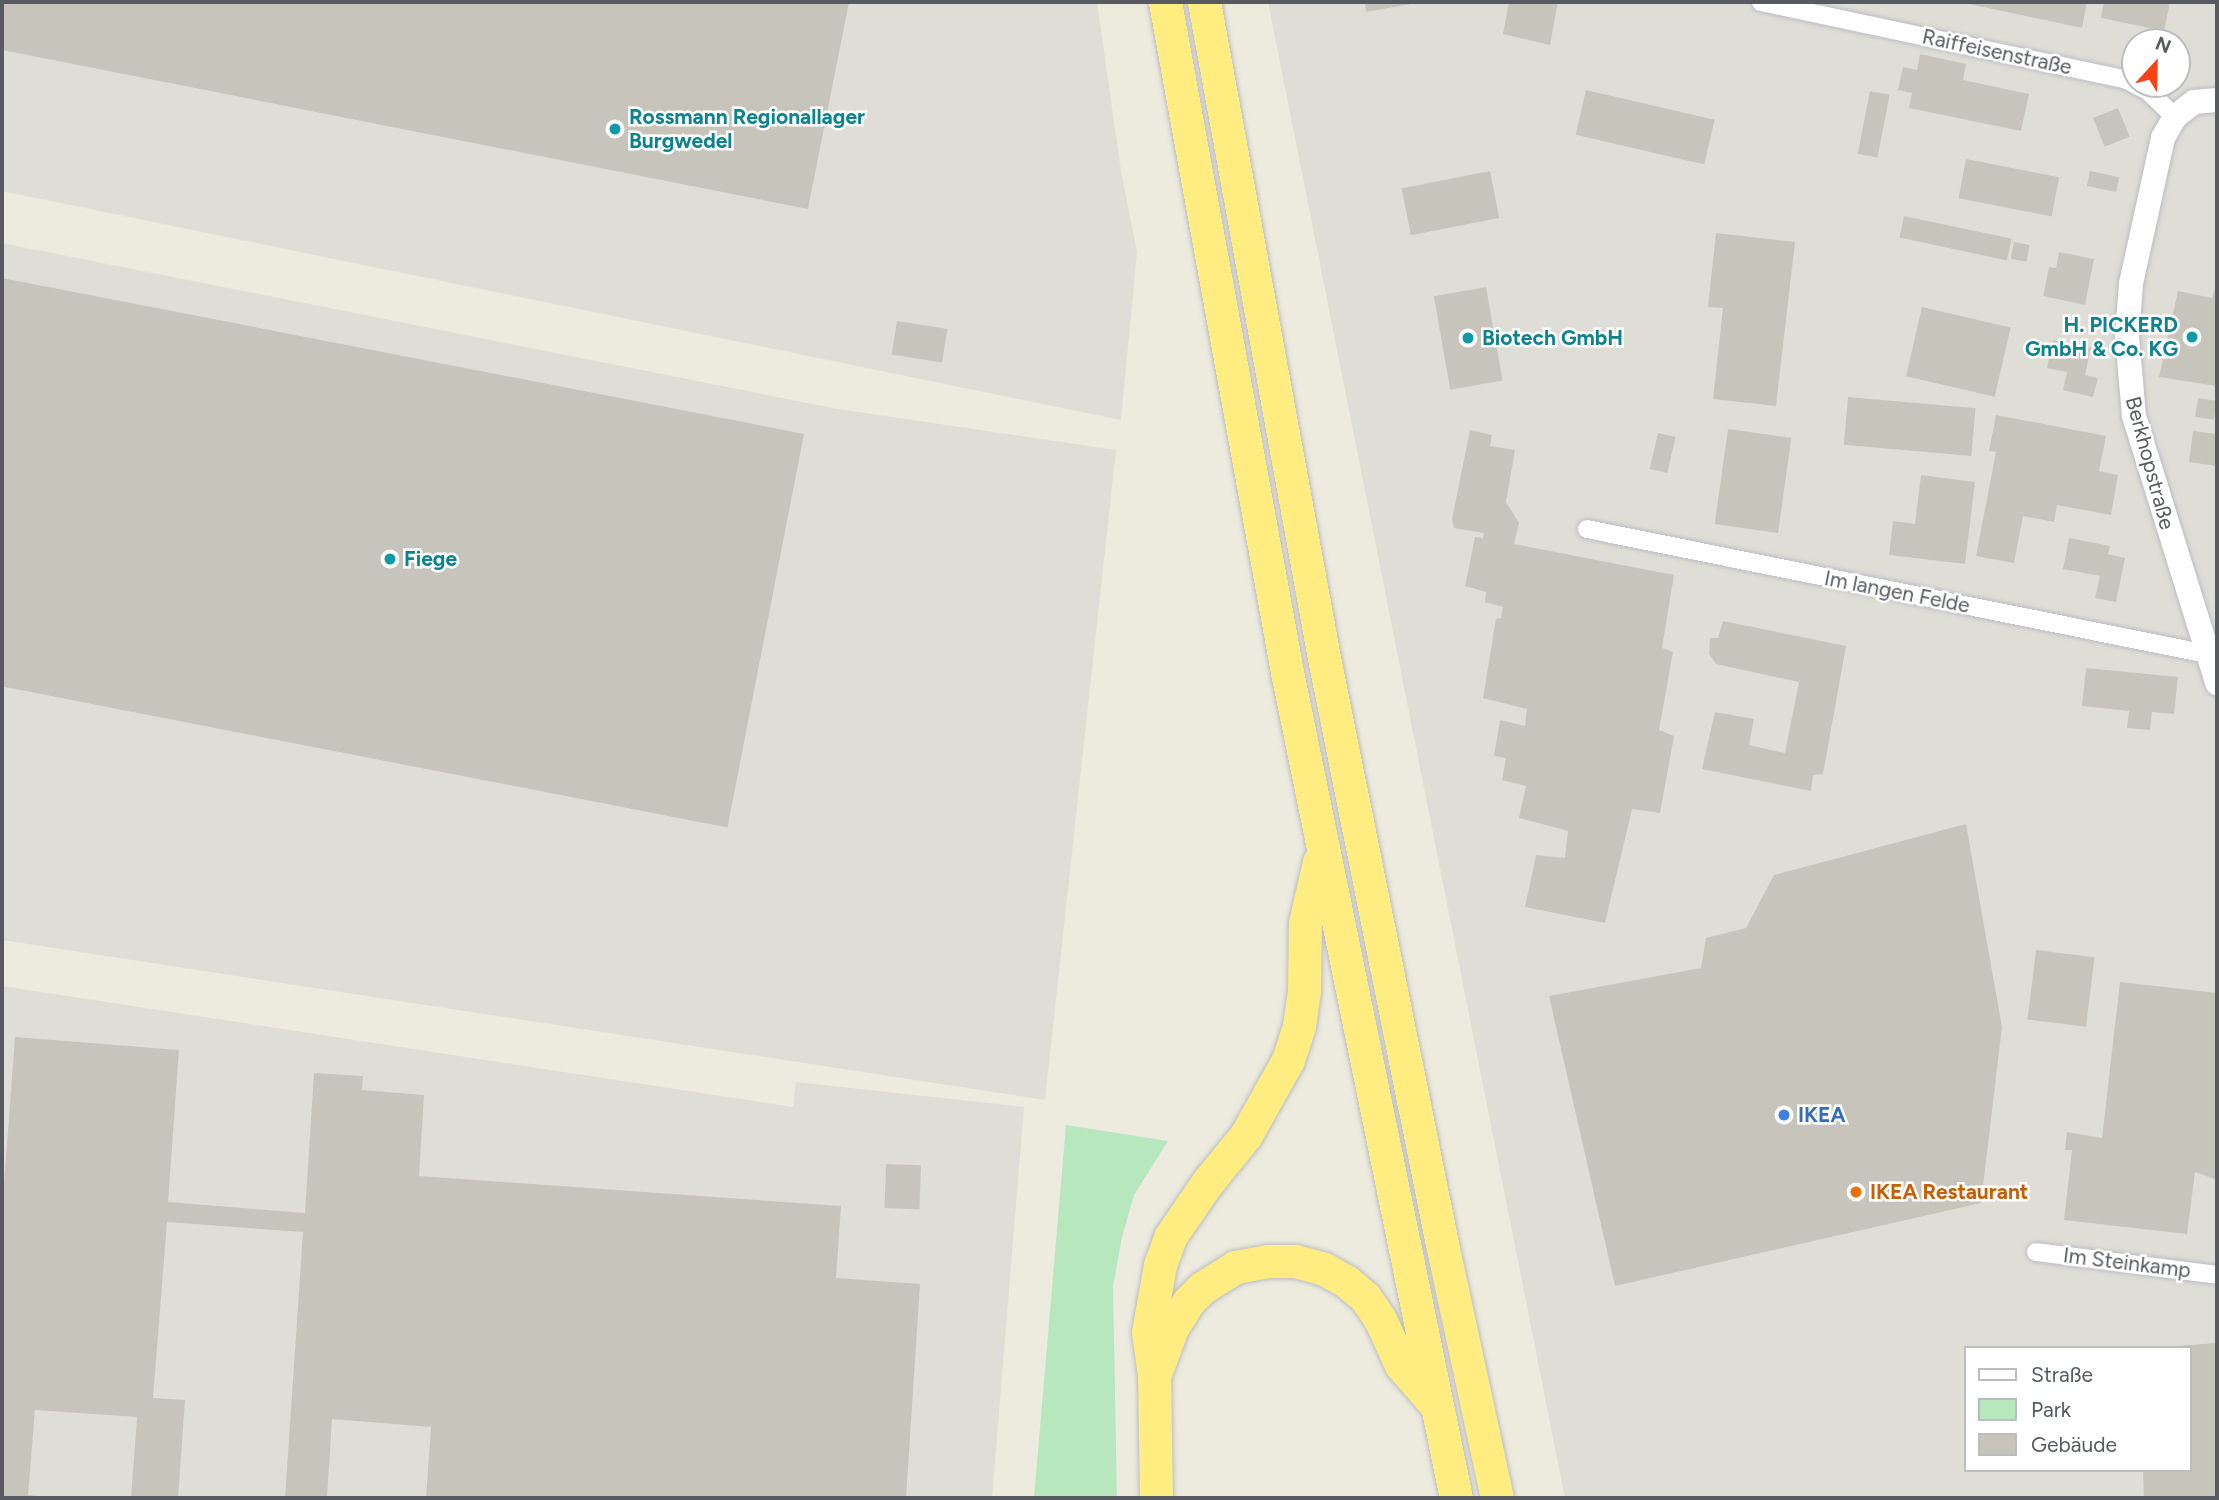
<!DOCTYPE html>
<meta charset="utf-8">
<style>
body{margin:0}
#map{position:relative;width:2219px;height:1500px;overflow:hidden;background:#ecebde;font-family:Figtree,sans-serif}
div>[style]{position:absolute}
.industrial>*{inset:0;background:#dfded6}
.green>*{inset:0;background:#b7e7bd}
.building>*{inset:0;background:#c7c5bb;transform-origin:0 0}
.roads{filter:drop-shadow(0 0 2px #bbbdc4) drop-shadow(0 0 2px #bbbdc4)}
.minor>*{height:18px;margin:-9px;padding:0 9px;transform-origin:9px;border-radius:9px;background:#fff}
.secondary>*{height:24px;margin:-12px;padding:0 12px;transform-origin:12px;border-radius:12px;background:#fff}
.motorway>*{height:33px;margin:-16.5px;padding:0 16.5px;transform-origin:16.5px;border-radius:16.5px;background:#ffed82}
.dots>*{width:19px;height:19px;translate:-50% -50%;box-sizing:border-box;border:4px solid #fff;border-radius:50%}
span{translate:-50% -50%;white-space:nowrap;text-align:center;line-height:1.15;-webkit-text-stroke:5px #fff;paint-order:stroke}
.street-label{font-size:21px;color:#575a61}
.culture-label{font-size:21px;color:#0d838f;font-weight:700}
.left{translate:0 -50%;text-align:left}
.right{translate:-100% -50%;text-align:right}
.shop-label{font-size:21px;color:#366cbe;font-weight:700}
.food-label{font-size:21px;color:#c56008;font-weight:700}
.frame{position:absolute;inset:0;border:4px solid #575a61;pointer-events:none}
.legend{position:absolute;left:1964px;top:1346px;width:228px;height:126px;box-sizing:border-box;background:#fff;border:2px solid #bcbdc0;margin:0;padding:9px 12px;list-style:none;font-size:21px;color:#575a61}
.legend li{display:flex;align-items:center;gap:14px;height:35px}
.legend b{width:35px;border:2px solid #bcbdc0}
.north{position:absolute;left:2121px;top:28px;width:70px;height:70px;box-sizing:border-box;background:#fff;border:2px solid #bcbdc0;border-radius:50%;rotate:22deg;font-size:19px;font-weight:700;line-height:28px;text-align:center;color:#575a61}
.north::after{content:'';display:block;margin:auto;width:24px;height:32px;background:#f94317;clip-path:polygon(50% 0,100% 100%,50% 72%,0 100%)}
</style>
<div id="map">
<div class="industrial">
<div style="clip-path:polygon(2px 2px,1097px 2px,1121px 171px,1137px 252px,1121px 420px,2px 191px)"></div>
<div style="clip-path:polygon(evenodd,1268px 2px,2217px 2px,2217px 1498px,1565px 1498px,1268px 2px,2135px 42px,2177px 42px,2177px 84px,2135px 84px,2135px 42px,1268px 2px,1965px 1348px,2189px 1348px,2189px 1470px,1965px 1470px,1965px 1348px)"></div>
<div style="clip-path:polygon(2px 243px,838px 409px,1116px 450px,1045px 1100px,2px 940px)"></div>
<div style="clip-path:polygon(2px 986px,793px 1107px,796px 1082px,1024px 1107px,992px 1498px,2px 1498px)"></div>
</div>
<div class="green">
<div style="clip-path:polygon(1066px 1125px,1168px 1141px,1134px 1195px,1122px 1237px,1113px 1286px,1117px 1498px,1034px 1498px)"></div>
</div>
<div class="building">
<div style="clip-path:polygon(2px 2px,849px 2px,808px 209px,2px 50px)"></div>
<div style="clip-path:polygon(1365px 2px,1417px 2px,1417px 3px,1366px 12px)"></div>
<div style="clip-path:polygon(1509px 2px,1558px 2px,1550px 45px,1503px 34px)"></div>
<div style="clip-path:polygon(1960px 2px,2087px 2px,2082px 28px)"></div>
<div style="clip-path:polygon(2104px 2px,2170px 2px,2164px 31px,2101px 18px)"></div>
<div style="clip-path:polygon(1920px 54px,1966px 64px,1963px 80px,2029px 94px,2021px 131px,1909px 108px,1912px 93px,1898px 90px,1903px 67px,1917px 70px)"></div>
<div style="left:1586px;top:90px;width:132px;height:46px;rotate:13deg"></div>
<div style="left:1870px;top:91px;width:20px;height:64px;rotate:11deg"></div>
<div style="left:2118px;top:108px;width:31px;height:27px;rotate:68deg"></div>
<div style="left:1966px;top:159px;width:95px;height:40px;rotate:11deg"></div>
<div style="left:1490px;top:171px;width:48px;height:90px;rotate:79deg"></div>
<div style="left:2090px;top:171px;width:30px;height:15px;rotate:12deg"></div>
<div style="left:1904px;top:216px;width:110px;height:22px;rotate:12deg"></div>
<div style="clip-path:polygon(1716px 233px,1795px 242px,1776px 406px,1713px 399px,1723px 308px,1708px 307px)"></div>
<div style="left:2014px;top:242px;width:16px;height:17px;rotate:11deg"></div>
<div style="clip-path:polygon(2059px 252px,2094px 259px,2085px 305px,2043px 296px,2049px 267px,2056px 268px)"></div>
<div style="left:2px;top:278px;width:817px;height:401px;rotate:11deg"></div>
<div style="clip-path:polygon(2217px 281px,2217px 386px,2159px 377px,2178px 291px,2212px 298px)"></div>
<div style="left:1486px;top:287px;width:95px;height:53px;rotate:80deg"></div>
<div style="left:1922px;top:307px;width:91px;height:71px;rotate:13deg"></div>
<div style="left:897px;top:321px;width:51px;height:34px;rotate:9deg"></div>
<div style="clip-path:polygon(2053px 340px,2091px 348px,2085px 375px,2098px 378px,2093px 397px,2063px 390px,2067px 372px,2047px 368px)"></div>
<div style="left:1848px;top:397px;width:128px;height:48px;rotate:5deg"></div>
<div style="left:2198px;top:398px;width:19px;height:19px;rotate:9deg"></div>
<div style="clip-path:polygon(1996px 415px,2106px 436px,2099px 471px,2118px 475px,2111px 515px,2057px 505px,2054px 522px,2023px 516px,2014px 563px,1976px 556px,1996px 452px,1989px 451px)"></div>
<div style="left:1728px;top:429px;width:64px;height:96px;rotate:8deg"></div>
<div style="clip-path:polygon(1470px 430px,1492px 435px,1490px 446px,1515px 450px,1506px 502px,1519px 523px,1514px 544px,1674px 575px,1662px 648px,1673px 652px,1659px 730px,1674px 736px,1660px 813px,1632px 809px,1605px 923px,1525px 907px,1536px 855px,1565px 858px,1568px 831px,1519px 818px,1526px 786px,1502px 780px,1506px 758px,1494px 756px,1500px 720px,1525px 726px,1527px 709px,1483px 698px,1496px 619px,1501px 618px,1503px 607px,1485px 602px,1486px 592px,1465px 586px,1475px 537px,1483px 538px,1484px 533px,1454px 528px,1452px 519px)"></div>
<div style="clip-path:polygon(2193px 431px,2217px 434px,2217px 466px,2189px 462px)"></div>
<div style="left:1658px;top:433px;width:18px;height:37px;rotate:13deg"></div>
<div style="clip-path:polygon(1921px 475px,1975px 482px,1965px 564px,1889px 555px,1893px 521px,1915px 524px)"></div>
<div style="clip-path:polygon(2069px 538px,2110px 546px,2108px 554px,2125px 558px,2116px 602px,2095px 598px,2100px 576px,2063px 569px)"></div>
<div style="clip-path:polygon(1723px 621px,1846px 646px,1823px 774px,1813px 775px,1811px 791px,1702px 769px,1715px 712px,1754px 719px,1749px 745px,1785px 753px,1799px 682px,1716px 664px,1709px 654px,1710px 638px,1718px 638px)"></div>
<div style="clip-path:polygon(2086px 668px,2178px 677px,2174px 714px,2152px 712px,2150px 730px,2127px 728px,2129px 711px,2082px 706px)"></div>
<div style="clip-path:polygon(1966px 824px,2002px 1027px,1981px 1203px,1615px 1286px,1549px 996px,1701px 968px,1706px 938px,1746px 928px,1774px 875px)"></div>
<div style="left:2036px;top:950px;width:59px;height:70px;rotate:7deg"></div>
<div style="clip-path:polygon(2120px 982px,2217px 993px,2217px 1180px,2195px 1172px,2187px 1234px,2064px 1220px,2072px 1150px,2065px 1150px,2067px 1132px,2102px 1138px)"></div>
<div style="clip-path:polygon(15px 1037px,179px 1050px,168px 1202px,305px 1213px,314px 1073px,363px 1076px,362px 1090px,424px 1095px,419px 1176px,841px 1206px,836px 1278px,920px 1284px,906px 1498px,426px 1498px,431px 1427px,332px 1419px,327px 1498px,285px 1498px,303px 1232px,167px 1222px,153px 1398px,185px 1400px,178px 1498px,131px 1498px,137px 1417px,35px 1410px,28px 1495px,52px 1498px,2px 1498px,2px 1212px)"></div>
<div style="left:886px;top:1164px;width:35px;height:44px;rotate:2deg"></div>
<div style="clip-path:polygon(2217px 1343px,2217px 1498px,2144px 1498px,2143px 1470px,2189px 1470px,2189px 1348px,2176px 1346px)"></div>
</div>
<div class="roads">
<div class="minor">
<div style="left:1761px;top:2px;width:374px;rotate:12deg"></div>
<div style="left:2127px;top:80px;width:24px;rotate:28deg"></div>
<div style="left:2148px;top:91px;width:37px;rotate:44deg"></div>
<div style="left:1587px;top:529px;width:632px;rotate:11.4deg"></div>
<div style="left:2036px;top:1252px;width:182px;rotate:7.2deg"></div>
</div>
<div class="secondary">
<div style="left:2217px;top:100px;width:23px;rotate:175deg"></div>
<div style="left:2194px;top:102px;width:24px;rotate:142deg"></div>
<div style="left:2175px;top:117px;width:24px;rotate:120deg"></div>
<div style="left:2163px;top:138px;width:149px;rotate:102.4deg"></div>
<div style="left:2131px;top:284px;width:52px;rotate:94.4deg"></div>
<div style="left:2127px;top:336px;width:80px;rotate:85deg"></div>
<div style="left:2134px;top:416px;width:280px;rotate:72.7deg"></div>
</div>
<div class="motorway">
<div style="left:1165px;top:2px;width:681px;rotate:79.68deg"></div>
<div style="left:1287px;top:672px;width:843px;rotate:78.44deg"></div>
<div style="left:1204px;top:2px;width:667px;rotate:79.63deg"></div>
<div style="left:1324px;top:658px;width:598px;rotate:78.61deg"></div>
<div style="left:1442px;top:1244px;width:260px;rotate:77.8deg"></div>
<div style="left:1156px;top:1371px;width:46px;rotate:-69.6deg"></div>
<div style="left:1172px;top:1328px;width:31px;rotate:-58deg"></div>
<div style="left:1188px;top:1302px;width:20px;rotate:-45deg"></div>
<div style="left:1202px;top:1288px;width:39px;rotate:-32deg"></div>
<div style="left:1235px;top:1267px;width:34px;rotate:-10deg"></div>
<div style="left:1268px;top:1261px;width:27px"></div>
<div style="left:1295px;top:1261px;width:30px;rotate:15deg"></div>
<div style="left:1324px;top:1269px;width:26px;rotate:29deg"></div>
<div style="left:1347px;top:1282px;width:23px;rotate:40deg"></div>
<div style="left:1365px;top:1297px;width:27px;rotate:56deg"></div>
<div style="left:1380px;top:1319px;width:51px;rotate:65.5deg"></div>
<div style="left:1401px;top:1365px;width:52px;rotate:48.9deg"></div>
<div style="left:1156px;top:1498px;width:123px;rotate:-90.9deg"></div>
<div style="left:1154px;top:1375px;width:43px;rotate:-97.9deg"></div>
<div style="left:1148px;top:1332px;width:68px;rotate:-79.8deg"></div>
<div style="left:1160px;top:1265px;width:30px;rotate:-70deg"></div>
<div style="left:1170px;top:1237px;width:65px;rotate:-55.6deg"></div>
<div style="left:1207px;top:1183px;width:62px;rotate:-50.9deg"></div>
<div style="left:1246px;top:1135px;width:86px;rotate:-60.8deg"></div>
<div style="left:1288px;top:1060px;width:36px;rotate:-72deg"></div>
<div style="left:1299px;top:1026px;width:35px;rotate:-82deg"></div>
<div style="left:1304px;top:991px;width:68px;rotate:-89.2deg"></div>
<div style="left:1305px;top:923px;width:63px;rotate:-77.1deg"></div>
</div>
</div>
<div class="dots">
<div style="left:615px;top:129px;background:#0f9aa8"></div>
<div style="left:2192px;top:337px;background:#0f9aa8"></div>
<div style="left:1468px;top:338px;background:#0f9aa8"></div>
<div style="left:390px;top:559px;background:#0f9aa8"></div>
<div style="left:1784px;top:1115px;background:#3f7fe0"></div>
<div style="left:1856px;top:1192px;background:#e8710a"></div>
</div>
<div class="street-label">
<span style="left:1997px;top:52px;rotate:12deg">Raiffeisenstraße</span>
<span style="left:2150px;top:463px;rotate:75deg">Berkhopstraße</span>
<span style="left:1897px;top:592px;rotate:11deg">Im langen Felde</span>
<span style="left:2127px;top:1263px;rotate:7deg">Im Steinkamp</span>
</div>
<div class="culture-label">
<span class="left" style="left:629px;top:129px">Rossmann Regionallager<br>Burgwedel</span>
<span class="right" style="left:2178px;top:337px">H. PICKERD<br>GmbH &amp; Co. KG</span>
<span class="left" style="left:1482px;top:338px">Biotech GmbH</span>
<span class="left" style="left:404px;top:559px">Fiege</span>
</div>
<div class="shop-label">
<span class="left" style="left:1798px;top:1115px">IKEA</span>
</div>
<div class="food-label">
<span class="left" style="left:1870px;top:1192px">IKEA Restaurant</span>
</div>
<div class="frame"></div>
<ul class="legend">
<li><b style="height:9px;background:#fff"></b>Straße</li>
<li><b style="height:19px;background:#b7e7bd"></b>Park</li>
<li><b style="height:19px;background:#c7c5bb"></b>Gebäude</li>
</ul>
<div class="north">N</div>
</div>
